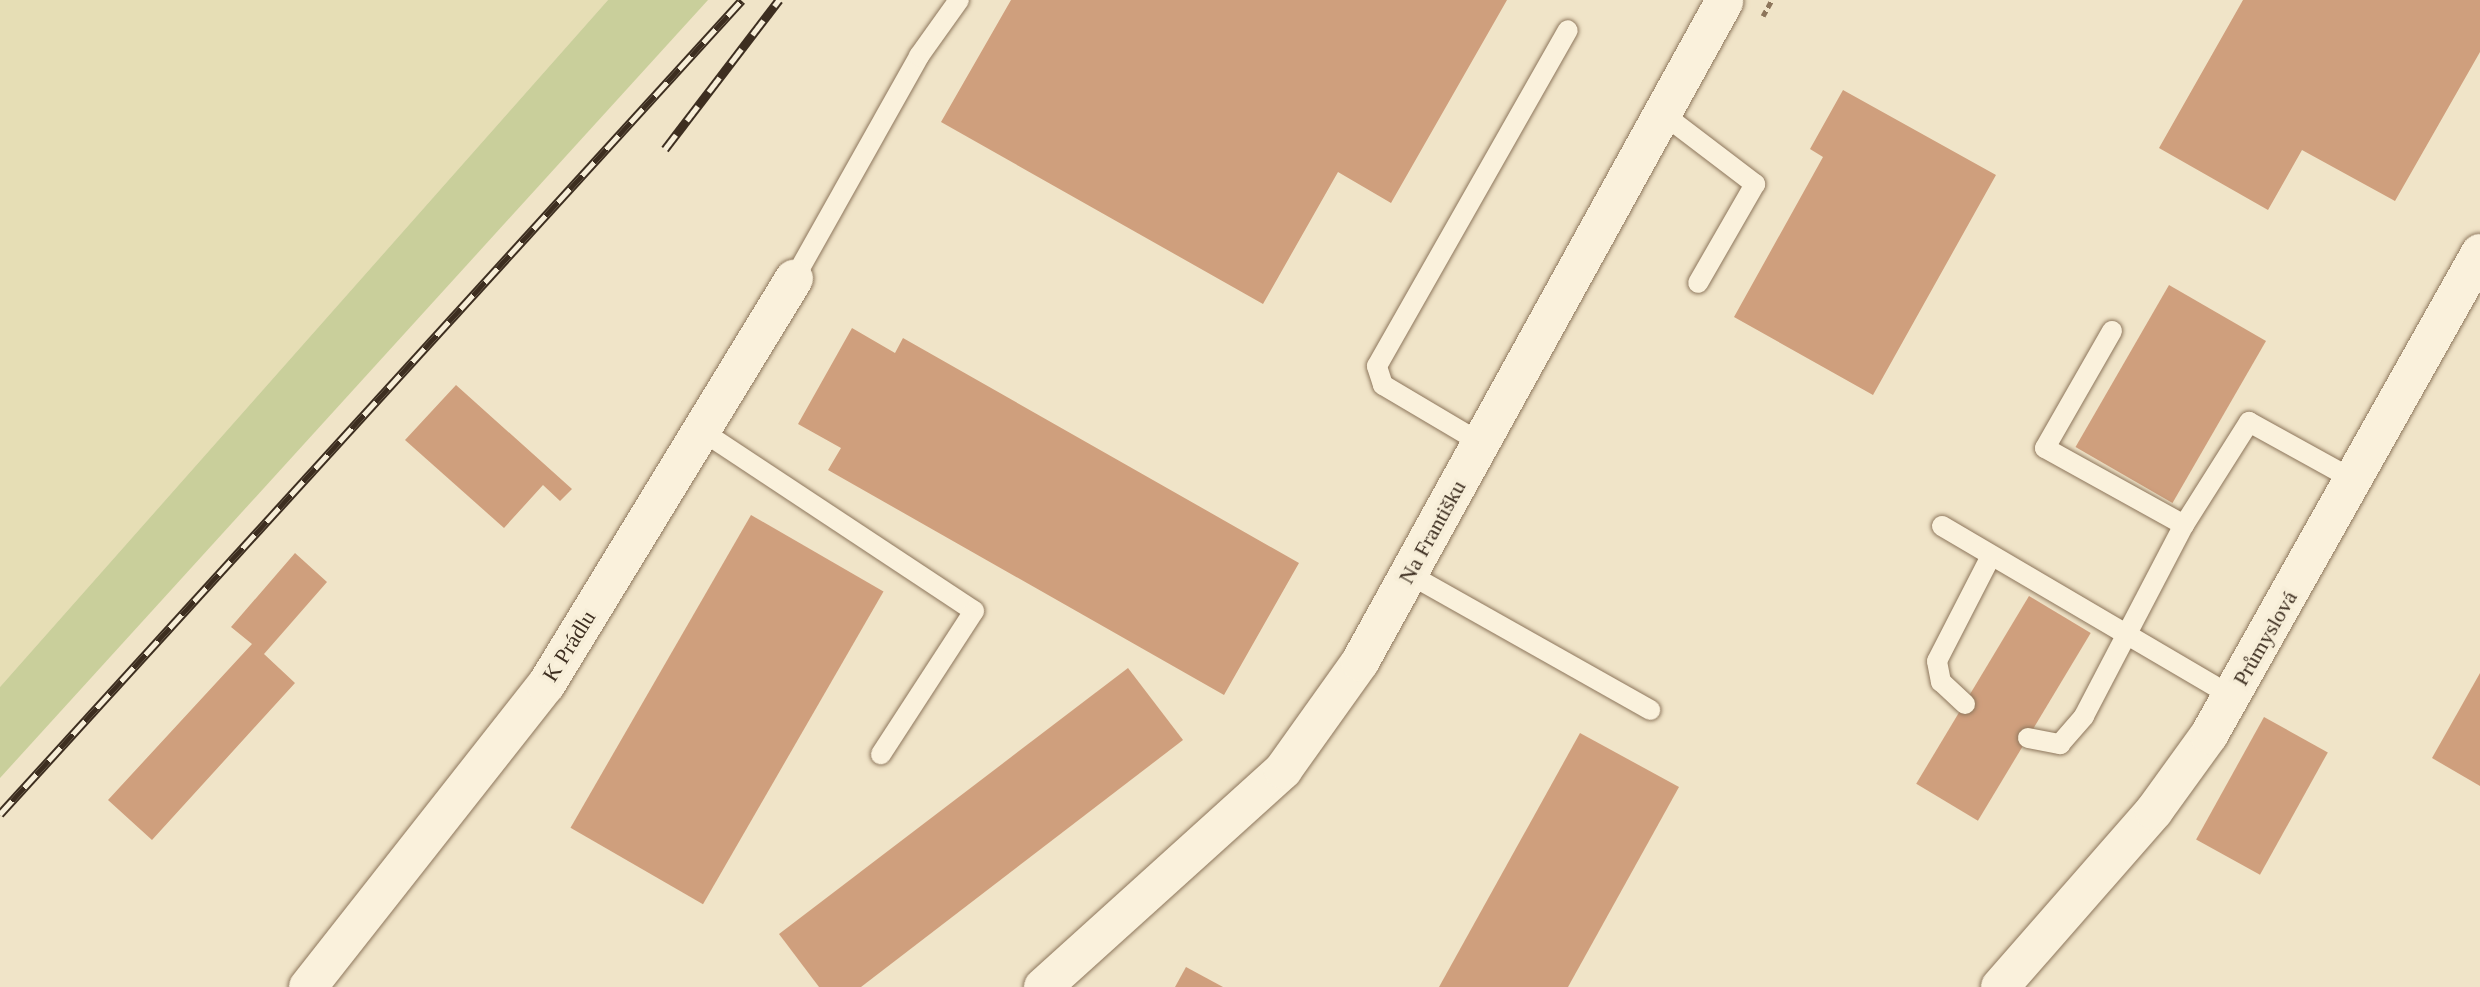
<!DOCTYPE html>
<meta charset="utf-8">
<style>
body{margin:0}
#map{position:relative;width:2480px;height:987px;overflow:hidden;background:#f0e4c8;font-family:Georgia,serif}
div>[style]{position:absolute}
.farmland>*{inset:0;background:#e6deb5}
.green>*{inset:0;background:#c9cf9b}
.building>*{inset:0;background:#cf9f7d;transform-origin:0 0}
.path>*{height:5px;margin-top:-2.5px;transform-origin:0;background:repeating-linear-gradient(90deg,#8d765c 0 6px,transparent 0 10px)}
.roads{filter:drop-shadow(0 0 2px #8d765c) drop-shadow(0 0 2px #8d765c)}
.service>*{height:20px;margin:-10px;padding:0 10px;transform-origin:10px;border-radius:10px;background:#faf1dc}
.minor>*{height:38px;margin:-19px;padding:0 19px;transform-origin:19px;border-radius:19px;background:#faf1dc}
.rail>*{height:9px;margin-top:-4.5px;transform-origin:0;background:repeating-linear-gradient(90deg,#f7eed8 0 18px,#3d2e20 0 36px);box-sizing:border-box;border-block:2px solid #3d2e20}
span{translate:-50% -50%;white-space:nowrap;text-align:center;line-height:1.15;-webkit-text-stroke:7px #f7eed8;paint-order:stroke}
.street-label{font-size:22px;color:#3d2e20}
</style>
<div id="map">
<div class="farmland">
<div style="clip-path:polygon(0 0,608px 0,0 687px)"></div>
</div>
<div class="green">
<div style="clip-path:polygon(608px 0,708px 0,0 778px,0 687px)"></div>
</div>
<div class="building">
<div style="clip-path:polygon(1011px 0,1507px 0,1391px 203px,1338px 172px,1263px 304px,941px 122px)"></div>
<div style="clip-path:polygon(2243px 0,2480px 0,2480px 52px,2395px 201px,2302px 150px,2268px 210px,2159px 148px)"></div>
<div style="clip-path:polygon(1843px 90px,1996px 175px,1873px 395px,1734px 317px,1823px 157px,1810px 149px)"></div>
<div style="left:2169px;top:285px;width:112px;height:187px;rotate:30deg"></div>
<div style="clip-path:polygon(852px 328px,895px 353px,903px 338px,1299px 563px,1224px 695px,828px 470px,841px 448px,798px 424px)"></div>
<div style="clip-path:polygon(456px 385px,572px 489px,560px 501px,543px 485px,504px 528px,405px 440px)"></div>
<div style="left:751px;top:515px;width:153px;height:361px;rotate:30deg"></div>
<div style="clip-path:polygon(295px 553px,327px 582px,264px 654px,295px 683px,152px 840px,108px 800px,252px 644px,231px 627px)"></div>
<div style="left:2029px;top:596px;width:72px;height:219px;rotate:31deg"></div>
<div style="clip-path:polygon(1128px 668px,1183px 740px,861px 987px,819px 987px,779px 934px)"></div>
<div style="clip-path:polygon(2480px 673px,2480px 786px,2432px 758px)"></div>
<div style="left:2264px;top:717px;width:73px;height:140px;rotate:29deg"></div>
<div style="clip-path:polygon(1580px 733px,1679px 787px,1568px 987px,1439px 987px)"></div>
<div style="clip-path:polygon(1186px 967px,1223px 987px,1175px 987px)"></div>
</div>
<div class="path">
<div style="left:1763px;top:16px;width:18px;rotate:-61deg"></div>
</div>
<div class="roads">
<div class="service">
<div style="left:1663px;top:114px;width:116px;rotate:37.3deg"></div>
<div style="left:1755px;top:184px;width:114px;rotate:119.9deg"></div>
<div style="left:794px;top:279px;width:256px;rotate:-60.7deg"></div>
<div style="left:919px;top:56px;width:69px;rotate:-54.5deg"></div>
<div style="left:2112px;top:331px;width:135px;rotate:119.8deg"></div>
<div style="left:2045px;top:448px;width:159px;rotate:29deg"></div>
<div style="left:702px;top:431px;width:326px;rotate:33.5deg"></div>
<div style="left:974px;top:611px;width:171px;rotate:123deg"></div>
<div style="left:1481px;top:443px;width:114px;rotate:-149.4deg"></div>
<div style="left:1383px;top:385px;width:20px;rotate:-108deg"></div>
<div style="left:1377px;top:366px;width:386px;rotate:-60.4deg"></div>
<div style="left:1942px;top:526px;width:336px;rotate:30.4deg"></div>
<div style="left:1409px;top:574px;width:277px;rotate:29.4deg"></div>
<div style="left:1965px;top:704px;width:33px;rotate:-137deg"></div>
<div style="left:1941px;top:682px;width:21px;rotate:-101deg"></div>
<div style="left:1937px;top:661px;width:118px;rotate:-62.8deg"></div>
<div style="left:2028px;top:738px;width:33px;rotate:11deg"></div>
<div style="left:2060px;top:744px;width:37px;rotate:-49deg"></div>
<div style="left:2084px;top:716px;width:216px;rotate:-62.4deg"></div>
<div style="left:2184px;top:525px;width:122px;rotate:-57.7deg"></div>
<div style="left:2249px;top:422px;width:120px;rotate:28.9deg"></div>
</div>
<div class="minor">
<div style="left:308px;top:987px;width:385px;rotate:-51.8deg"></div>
<div style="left:546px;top:685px;width:476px;rotate:-58.6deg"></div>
<div style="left:1043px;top:987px;width:324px;rotate:-42.1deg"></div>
<div style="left:1283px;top:770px;width:133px;rotate:-54.5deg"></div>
<div style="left:1360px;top:662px;width:754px;rotate:-61.12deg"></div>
<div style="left:2000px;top:987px;width:234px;rotate:-48.8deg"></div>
<div style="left:2154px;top:811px;width:94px;rotate:-54.1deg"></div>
<div style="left:2209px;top:735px;width:553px;rotate:-60.65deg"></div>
</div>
</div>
<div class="rail">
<div style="left:665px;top:149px;width:188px;rotate:-52.6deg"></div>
<div style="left:0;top:814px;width:1101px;rotate:-47.65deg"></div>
</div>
<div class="street-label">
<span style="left:1432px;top:532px;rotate:-61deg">Na Františku</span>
<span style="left:2265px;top:638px;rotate:-60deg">Průmyslová</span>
<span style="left:569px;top:646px;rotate:-58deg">K Prádlu</span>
</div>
</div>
